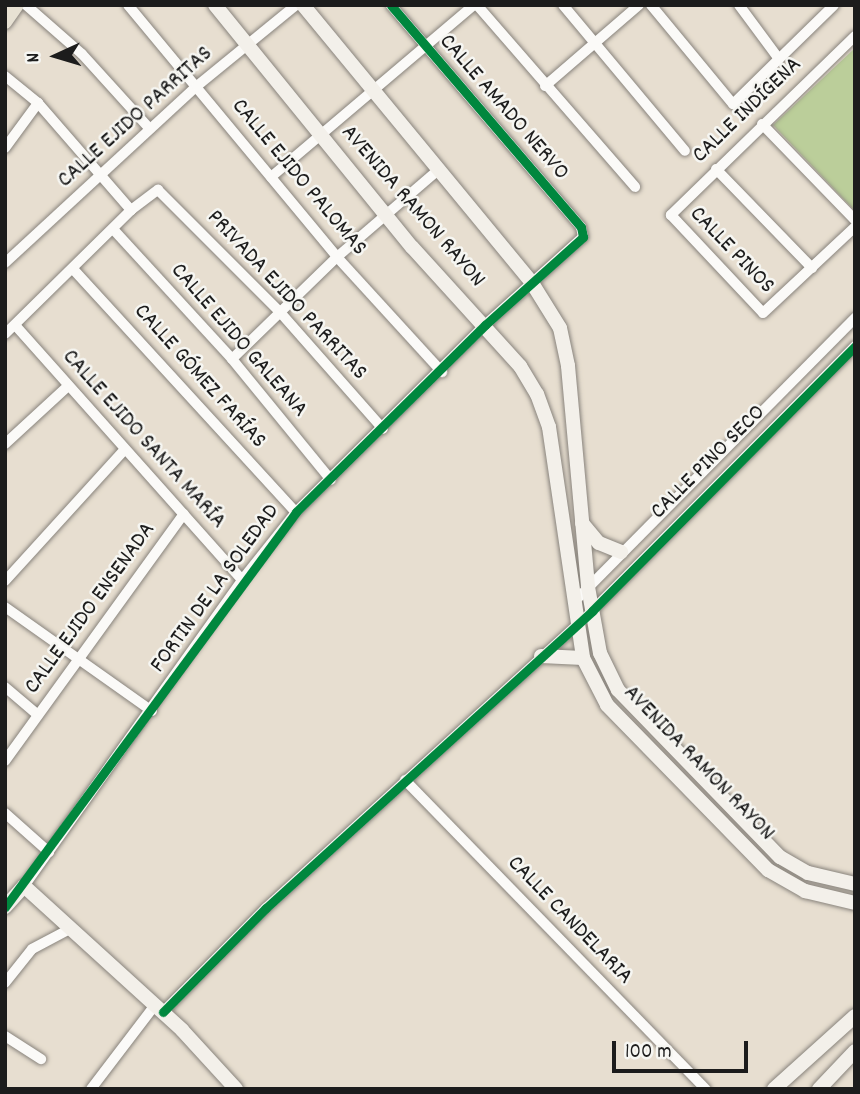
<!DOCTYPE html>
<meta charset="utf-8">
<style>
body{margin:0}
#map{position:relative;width:860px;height:1094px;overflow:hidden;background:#e7ded0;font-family:Dekko,sans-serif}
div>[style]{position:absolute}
.green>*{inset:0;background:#bbce9a}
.roads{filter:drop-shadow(0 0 2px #88837c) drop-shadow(0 0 2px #88837c)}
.street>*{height:10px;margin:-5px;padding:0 5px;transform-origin:5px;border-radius:5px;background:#fbfaf8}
.secondary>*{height:14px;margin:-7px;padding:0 7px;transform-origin:7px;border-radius:7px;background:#f3f0ea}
.primary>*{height:14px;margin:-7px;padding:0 7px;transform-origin:7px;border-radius:7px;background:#e7e1d3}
.cycleway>*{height:9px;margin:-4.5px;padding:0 4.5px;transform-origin:4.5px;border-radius:4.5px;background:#00873e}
span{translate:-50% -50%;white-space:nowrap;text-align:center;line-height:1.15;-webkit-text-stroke:5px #f6f6f2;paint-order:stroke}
.street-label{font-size:23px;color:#1c1c1c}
.frame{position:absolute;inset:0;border:7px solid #1c1c1c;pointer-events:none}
.north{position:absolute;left:21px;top:21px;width:70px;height:70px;-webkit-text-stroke:5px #f6f6f2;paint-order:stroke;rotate:266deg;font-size:19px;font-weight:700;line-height:28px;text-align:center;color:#1c1c1c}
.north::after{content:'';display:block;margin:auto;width:24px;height:32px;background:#1c1c1c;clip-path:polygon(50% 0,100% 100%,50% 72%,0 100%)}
.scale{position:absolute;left:612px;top:1041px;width:136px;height:32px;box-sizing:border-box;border:4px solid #1c1c1c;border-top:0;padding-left:9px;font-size:21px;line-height:24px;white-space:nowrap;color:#1c1c1c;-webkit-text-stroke:5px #f6f6f2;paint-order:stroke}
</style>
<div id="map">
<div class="green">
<div style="clip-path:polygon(855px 48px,855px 211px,773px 125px)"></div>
</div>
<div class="roads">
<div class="street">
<div style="left:26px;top:5px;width:74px;rotate:41.2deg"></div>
<div style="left:82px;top:54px;width:101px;rotate:47.8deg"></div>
<div style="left:128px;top:5px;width:327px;rotate:50.3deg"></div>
<div style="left:337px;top:257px;width:156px;rotate:47.6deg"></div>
<div style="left:477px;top:5px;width:241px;rotate:49deg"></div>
<div style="left:563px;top:5px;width:190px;rotate:50.1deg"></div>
<div style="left:651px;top:5px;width:129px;rotate:50.4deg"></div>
<div style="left:733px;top:104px;width:141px;rotate:-44.4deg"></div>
<div style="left:739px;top:5px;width:67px;rotate:53.5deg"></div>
<div style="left:855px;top:36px;width:257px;rotate:135.8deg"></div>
<div style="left:671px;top:215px;width:134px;rotate:46.8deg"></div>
<div style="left:763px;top:313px;width:126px;rotate:-43.1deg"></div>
<div style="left:5px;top:76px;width:43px;rotate:39.3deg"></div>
<div style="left:38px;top:103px;width:142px;rotate:49deg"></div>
<div style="left:545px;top:86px;width:124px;rotate:-40.8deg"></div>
<div style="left:762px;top:124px;width:134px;rotate:45.9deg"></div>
<div style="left:5px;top:148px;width:56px;rotate:-53.7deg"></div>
<div style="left:716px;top:169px;width:138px;rotate:45.9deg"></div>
<div style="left:271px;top:177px;width:266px;rotate:-40.3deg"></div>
<div style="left:113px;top:229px;width:176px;rotate:47.5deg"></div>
<div style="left:232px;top:359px;width:156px;rotate:50.7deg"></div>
<div style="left:5px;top:263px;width:261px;rotate:-42.7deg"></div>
<div style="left:197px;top:86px;width:128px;rotate:-39.3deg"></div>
<div style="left:73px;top:269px;width:330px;rotate:47.5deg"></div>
<div style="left:15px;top:325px;width:341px;rotate:48.3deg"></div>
<div style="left:5px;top:334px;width:177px;rotate:-44.5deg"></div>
<div style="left:131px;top:210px;width:34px;rotate:-37deg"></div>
<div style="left:158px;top:190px;width:171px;rotate:45deg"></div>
<div style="left:279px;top:311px;width:157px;rotate:48.6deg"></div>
<div style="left:232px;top:359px;width:146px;rotate:-44.2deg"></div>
<div style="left:337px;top:257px;width:133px;rotate:-40.7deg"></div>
<div style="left:5px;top:444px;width:86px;rotate:-42.6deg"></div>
<div style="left:5px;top:581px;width:177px;rotate:-47.7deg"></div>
<div style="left:574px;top:602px;width:400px;rotate:-45.3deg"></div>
<div style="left:5px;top:607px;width:180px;rotate:35.3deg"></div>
<div style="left:5px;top:687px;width:43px;rotate:40.3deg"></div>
<div style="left:5px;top:761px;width:305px;rotate:-54.1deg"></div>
<div style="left:405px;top:780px;width:431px;rotate:45.8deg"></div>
<div style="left:5px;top:813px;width:59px;rotate:41.6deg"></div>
<div style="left:24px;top:886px;width:376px;rotate:-54.5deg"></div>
<div style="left:242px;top:580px;width:87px;rotate:-51.5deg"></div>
<div style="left:296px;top:512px;width:266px;rotate:-44.7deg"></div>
<div style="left:485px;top:325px;width:132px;rotate:-41.9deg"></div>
<div style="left:583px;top:237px;width:10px;rotate:-101deg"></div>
<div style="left:581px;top:227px;width:292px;rotate:-130.6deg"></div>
<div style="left:5px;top:983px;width:43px;rotate:-51.5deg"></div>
<div style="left:32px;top:949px;width:43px;rotate:-27.8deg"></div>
<div style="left:163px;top:1012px;width:146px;rotate:-45.3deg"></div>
<div style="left:266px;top:908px;width:441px;rotate:-42.3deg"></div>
<div style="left:592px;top:611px;width:373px;rotate:-45.2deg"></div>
<div style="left:5px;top:1036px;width:43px;rotate:32.6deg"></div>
<div style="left:91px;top:1089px;width:106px;rotate:-52.7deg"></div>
</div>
<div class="secondary">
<div style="left:215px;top:5px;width:312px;rotate:50.9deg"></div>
<div style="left:412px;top:247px;width:161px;rotate:47.8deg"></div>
<div style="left:520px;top:366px;width:33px;rotate:59deg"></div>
<div style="left:537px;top:394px;width:35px;rotate:70deg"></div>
<div style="left:549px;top:427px;width:233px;rotate:81.6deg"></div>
<div style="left:583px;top:658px;width:53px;rotate:62.9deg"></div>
<div style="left:607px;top:705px;width:231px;rotate:45.7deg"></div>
<div style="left:768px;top:870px;width:43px;rotate:29.6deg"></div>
<div style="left:805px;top:891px;width:51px;rotate:13.5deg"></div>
<div style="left:303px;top:5px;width:360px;rotate:50.5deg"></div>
<div style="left:532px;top:283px;width:53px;rotate:58.1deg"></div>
<div style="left:560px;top:328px;width:39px;rotate:78deg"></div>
<div style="left:568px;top:366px;width:222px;rotate:84.8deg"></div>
<div style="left:588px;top:587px;width:67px;rotate:79.7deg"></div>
<div style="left:600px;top:653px;width:41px;rotate:64.1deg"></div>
<div style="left:618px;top:690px;width:233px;rotate:45.9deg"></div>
<div style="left:780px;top:857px;width:32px;rotate:30deg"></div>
<div style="left:808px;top:873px;width:48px;rotate:13.2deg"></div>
<div style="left:582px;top:523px;width:26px;rotate:50deg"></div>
<div style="left:599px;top:543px;width:24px;rotate:22deg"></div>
<div style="left:541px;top:656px;width:42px;rotate:2.7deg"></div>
<div style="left:5px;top:907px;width:28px;rotate:-48deg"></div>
<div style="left:24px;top:886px;width:214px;rotate:42.3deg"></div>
<div style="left:182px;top:1030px;width:80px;rotate:47.5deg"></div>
<div style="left:774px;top:1089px;width:109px;rotate:-42deg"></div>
<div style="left:819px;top:1089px;width:52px;rotate:-46.5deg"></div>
</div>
<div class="primary">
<div style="left:5px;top:22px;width:21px;rotate:-55deg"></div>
</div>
</div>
<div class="cycleway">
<div style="left:5px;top:907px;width:491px;rotate:-53.6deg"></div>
<div style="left:296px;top:512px;width:266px;rotate:-44.7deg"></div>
<div style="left:485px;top:325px;width:132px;rotate:-41.9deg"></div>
<div style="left:583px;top:237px;width:10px;rotate:-101deg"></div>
<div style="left:581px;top:227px;width:292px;rotate:-130.6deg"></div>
<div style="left:163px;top:1012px;width:146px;rotate:-45.3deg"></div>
<div style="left:266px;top:908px;width:441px;rotate:-42.3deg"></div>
<div style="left:592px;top:611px;width:373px;rotate:-45.2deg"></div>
</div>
<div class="street-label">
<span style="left:503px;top:108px;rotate:49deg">CALLE AMADO NERVO</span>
<span style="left:748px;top:111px;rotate:-44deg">CALLE INDÍGENA</span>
<span style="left:136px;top:118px;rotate:-42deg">CALLE EJIDO PARRITAS</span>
<span style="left:298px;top:178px;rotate:50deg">CALLE EJIDO PALOMAS</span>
<span style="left:412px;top:207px;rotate:49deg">AVENIDA RAMON RAYON</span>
<span style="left:731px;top:251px;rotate:46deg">CALLE PINOS</span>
<span style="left:286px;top:296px;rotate:47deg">PRIVADA EJIDO PARRITAS</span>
<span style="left:238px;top:341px;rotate:49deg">CALLE EJIDO GALEANA</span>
<span style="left:199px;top:377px;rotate:48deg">CALLE GÓMEZ FARÍAS</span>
<span style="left:143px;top:440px;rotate:48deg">CALLE EJIDO SANTA MARÍA</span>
<span style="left:709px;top:463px;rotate:-45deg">CALLE PINO SECO</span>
<span style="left:216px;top:589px;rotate:-54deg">FORTIN DE LA SOLEDAD</span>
<span style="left:91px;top:609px;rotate:-54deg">CALLE EJIDO ENSENADA</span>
<span style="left:698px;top:764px;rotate:46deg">AVENIDA RAMON RAYON</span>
<span style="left:569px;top:921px;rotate:46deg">CALLE CANDELARIA</span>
</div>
<div class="frame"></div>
<div class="north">N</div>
<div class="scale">100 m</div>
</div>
